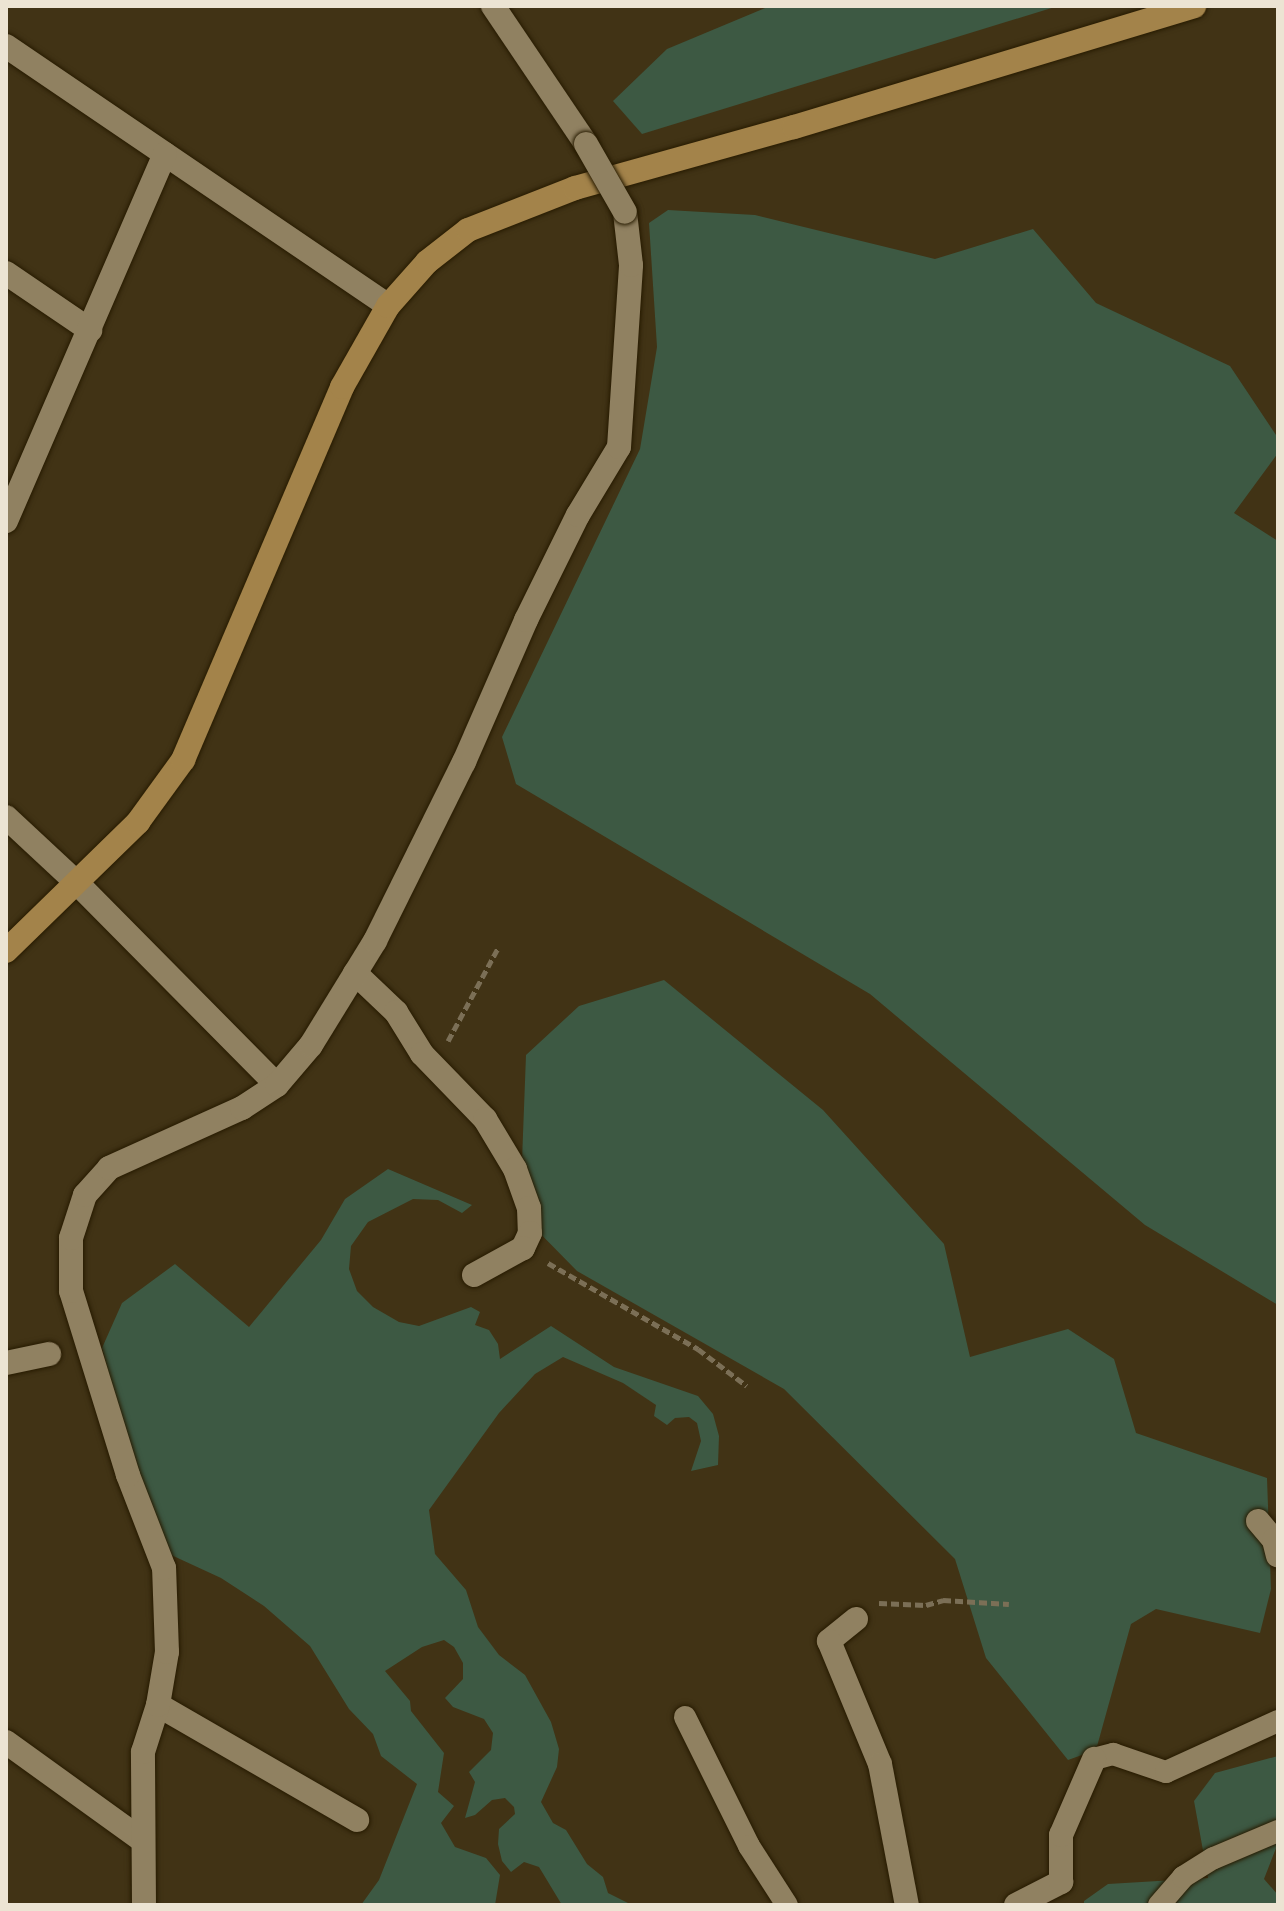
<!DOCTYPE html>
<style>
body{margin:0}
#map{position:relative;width:1284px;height:1911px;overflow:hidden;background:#413315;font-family:Rubik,sans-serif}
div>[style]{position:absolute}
.green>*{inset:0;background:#3d5943}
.path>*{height:5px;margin-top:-2.5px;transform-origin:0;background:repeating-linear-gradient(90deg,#7b6f56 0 8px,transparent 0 12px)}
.roads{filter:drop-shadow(0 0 2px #271b00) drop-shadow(0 0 2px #271b00)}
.lane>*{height:22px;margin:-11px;padding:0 11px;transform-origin:11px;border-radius:11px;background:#908161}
.street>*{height:24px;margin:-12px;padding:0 12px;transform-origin:12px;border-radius:12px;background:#908161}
.secondary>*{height:24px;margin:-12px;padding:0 12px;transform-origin:12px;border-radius:12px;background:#a3834a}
.bridges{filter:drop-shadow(0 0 2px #271b00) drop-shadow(0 0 2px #271b00)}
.street-bridge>*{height:24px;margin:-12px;padding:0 12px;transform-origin:12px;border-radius:12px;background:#908161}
span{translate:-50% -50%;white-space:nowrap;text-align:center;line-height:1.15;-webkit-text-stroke:8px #413315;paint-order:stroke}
.frame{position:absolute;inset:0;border:8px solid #ece4d3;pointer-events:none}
</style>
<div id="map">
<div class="green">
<div style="clip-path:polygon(770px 6px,1058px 6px,642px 134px,613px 101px,667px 49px)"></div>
<div style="clip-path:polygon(668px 210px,755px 215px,935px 259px,1033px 229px,1096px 303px,1230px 366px,1278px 438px,1278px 453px,1234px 513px,1278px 541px,1278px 1305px,1145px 1225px,870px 994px,516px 784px,502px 737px,640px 449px,657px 347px,649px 223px)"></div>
<div style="clip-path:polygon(664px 980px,823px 1110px,944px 1244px,970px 1357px,1068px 1329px,1114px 1359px,1136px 1433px,1267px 1478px,1271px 1589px,1260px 1633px,1156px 1609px,1131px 1624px,1096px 1750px,1068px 1760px,986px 1658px,955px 1559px,784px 1389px,577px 1271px,520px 1213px,526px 1055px,579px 1006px)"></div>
<div style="clip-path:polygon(388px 1169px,472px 1205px,462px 1213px,438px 1200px,413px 1199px,368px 1222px,351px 1246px,349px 1269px,357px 1291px,373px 1307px,399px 1322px,419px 1326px,471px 1307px,480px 1312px,475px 1325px,489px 1330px,498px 1344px,500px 1359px,551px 1326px,614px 1367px,698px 1396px,713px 1414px,719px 1436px,718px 1465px,691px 1471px,701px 1441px,697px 1423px,689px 1417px,675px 1418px,667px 1425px,654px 1416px,656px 1405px,623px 1383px,563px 1357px,535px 1374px,499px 1413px,429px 1510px,435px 1554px,466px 1590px,478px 1627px,499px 1655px,525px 1675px,551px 1722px,559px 1749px,557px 1767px,541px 1802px,553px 1823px,566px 1830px,587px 1864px,603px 1877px,608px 1893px,632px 1905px,562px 1905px,539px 1867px,524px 1862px,511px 1872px,502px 1861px,498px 1844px,499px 1829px,515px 1814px,514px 1807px,505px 1798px,492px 1800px,475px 1815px,465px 1818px,475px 1782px,469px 1772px,491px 1750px,493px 1733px,484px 1719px,453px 1707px,445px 1698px,463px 1679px,463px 1663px,454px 1647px,444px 1640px,422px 1647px,385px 1671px,410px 1701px,411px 1711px,444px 1753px,438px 1792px,454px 1806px,441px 1823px,455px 1847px,486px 1858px,500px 1875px,495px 1905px,361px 1905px,379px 1880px,417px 1784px,381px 1756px,373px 1734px,349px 1709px,310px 1646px,264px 1606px,221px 1578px,169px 1554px,135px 1468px,102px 1348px,122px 1303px,175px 1264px,249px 1327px,321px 1240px,345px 1199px)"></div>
<div style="clip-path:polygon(1278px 1756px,1278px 1843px,1264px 1879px,1278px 1895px,1278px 1905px,1084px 1905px,1084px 1901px,1108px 1884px,1208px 1878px,1194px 1801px,1215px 1773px)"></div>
</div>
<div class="path">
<div style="left:448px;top:1041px;width:106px;rotate:-61.7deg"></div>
<div style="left:548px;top:1263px;width:173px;rotate:29.8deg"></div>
<div style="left:698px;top:1349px;width:61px;rotate:37.1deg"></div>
<div style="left:879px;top:1603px;width:47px;rotate:2.4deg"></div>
<div style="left:926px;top:1605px;width:18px;rotate:-16deg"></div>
<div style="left:943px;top:1600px;width:66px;rotate:3.5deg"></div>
</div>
<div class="roads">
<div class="lane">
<div style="left:685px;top:1717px;width:144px;rotate:63.6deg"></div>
<div style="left:749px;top:1846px;width:70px;rotate:57.2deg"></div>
<div style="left:1094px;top:1759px;width:20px;rotate:-15deg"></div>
<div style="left:1113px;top:1754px;width:56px;rotate:18.8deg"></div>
<div style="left:1166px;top:1772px;width:123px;rotate:-24.5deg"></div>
<div style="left:1159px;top:1905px;width:37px;rotate:-49deg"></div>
<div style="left:1183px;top:1877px;width:36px;rotate:-32deg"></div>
<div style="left:1214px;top:1858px;width:69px;rotate:-22.9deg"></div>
</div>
<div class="street">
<div style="left:493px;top:6px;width:166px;rotate:56deg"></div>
<div style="left:6px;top:46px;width:462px;rotate:34.2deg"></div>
<div style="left:6px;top:273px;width:102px;rotate:34.2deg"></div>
<div style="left:6px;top:521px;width:400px;rotate:-66.6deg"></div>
<div style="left:6px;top:817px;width:97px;rotate:42.9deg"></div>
<div style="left:77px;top:883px;width:284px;rotate:45.3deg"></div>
<div style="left:355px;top:973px;width:57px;rotate:43.6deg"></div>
<div style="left:396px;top:1012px;width:49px;rotate:58.2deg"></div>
<div style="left:422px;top:1054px;width:91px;rotate:45.9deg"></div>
<div style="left:485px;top:1119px;width:58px;rotate:59deg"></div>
<div style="left:515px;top:1169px;width:41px;rotate:70.3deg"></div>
<div style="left:529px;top:1208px;width:25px;rotate:88deg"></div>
<div style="left:530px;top:1233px;width:17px;rotate:115deg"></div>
<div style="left:523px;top:1248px;width:56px;rotate:151.1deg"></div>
<div style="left:6px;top:1363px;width:44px;rotate:-11.8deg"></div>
<div style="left:1258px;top:1521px;width:25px;rotate:50deg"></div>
<div style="left:1274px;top:1540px;width:16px;rotate:76deg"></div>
<div style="left:856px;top:1619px;width:35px;rotate:141deg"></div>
<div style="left:829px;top:1641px;width:133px;rotate:67.5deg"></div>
<div style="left:880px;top:1764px;width:144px;rotate:79.2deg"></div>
<div style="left:158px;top:1705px;width:230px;rotate:30deg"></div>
<div style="left:6px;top:1742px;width:168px;rotate:35.8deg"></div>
<div style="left:144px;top:1905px;width:153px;rotate:-90.4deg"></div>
<div style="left:143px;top:1752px;width:49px;rotate:-72.3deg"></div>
<div style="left:158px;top:1705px;width:54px;rotate:-80.4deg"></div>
<div style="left:167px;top:1652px;width:84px;rotate:-92deg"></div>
<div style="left:164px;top:1568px;width:100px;rotate:-111.2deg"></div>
<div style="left:128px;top:1475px;width:193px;rotate:-107.2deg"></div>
<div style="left:71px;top:1291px;width:53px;rotate:-90deg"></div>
<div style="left:71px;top:1238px;width:45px;rotate:-72deg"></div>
<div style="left:85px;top:1195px;width:36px;rotate:-48deg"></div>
<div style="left:109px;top:1168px;width:146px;rotate:-24.3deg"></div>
<div style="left:242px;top:1108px;width:42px;rotate:-33.3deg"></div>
<div style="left:277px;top:1085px;width:52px;rotate:-49.6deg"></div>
<div style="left:311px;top:1045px;width:122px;rotate:-58.4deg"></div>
<div style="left:375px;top:941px;width:200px;rotate:-63.6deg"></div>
<div style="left:464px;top:762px;width:155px;rotate:-66.4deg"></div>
<div style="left:526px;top:620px;width:117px;rotate:-63.7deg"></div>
<div style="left:578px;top:515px;width:79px;rotate:-58.9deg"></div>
<div style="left:619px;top:447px;width:182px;rotate:-86.2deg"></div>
<div style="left:631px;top:265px;width:53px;rotate:-96.5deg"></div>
<div style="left:1016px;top:1905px;width:51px;rotate:-27.1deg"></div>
<div style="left:1061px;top:1882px;width:47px;rotate:-90deg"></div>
<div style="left:1061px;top:1835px;width:83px;rotate:-66.5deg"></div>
</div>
<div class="secondary">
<div style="left:6px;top:951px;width:185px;rotate:-44.3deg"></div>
<div style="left:138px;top:822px;width:77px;rotate:-54deg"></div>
<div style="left:183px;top:760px;width:405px;rotate:-66.9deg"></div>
<div style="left:342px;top:387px;width:93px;rotate:-60.4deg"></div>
<div style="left:388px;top:306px;width:59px;rotate:-48.4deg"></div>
<div style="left:427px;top:262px;width:52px;rotate:-38deg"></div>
<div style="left:468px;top:230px;width:115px;rotate:-21.4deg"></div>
<div style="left:575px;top:188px;width:227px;rotate:-15.6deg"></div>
<div style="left:794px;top:127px;width:418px;rotate:-16.8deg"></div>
</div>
</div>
<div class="bridges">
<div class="street-bridge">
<div style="left:586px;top:144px;width:78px;rotate:60.2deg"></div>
</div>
</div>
<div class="frame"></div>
</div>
